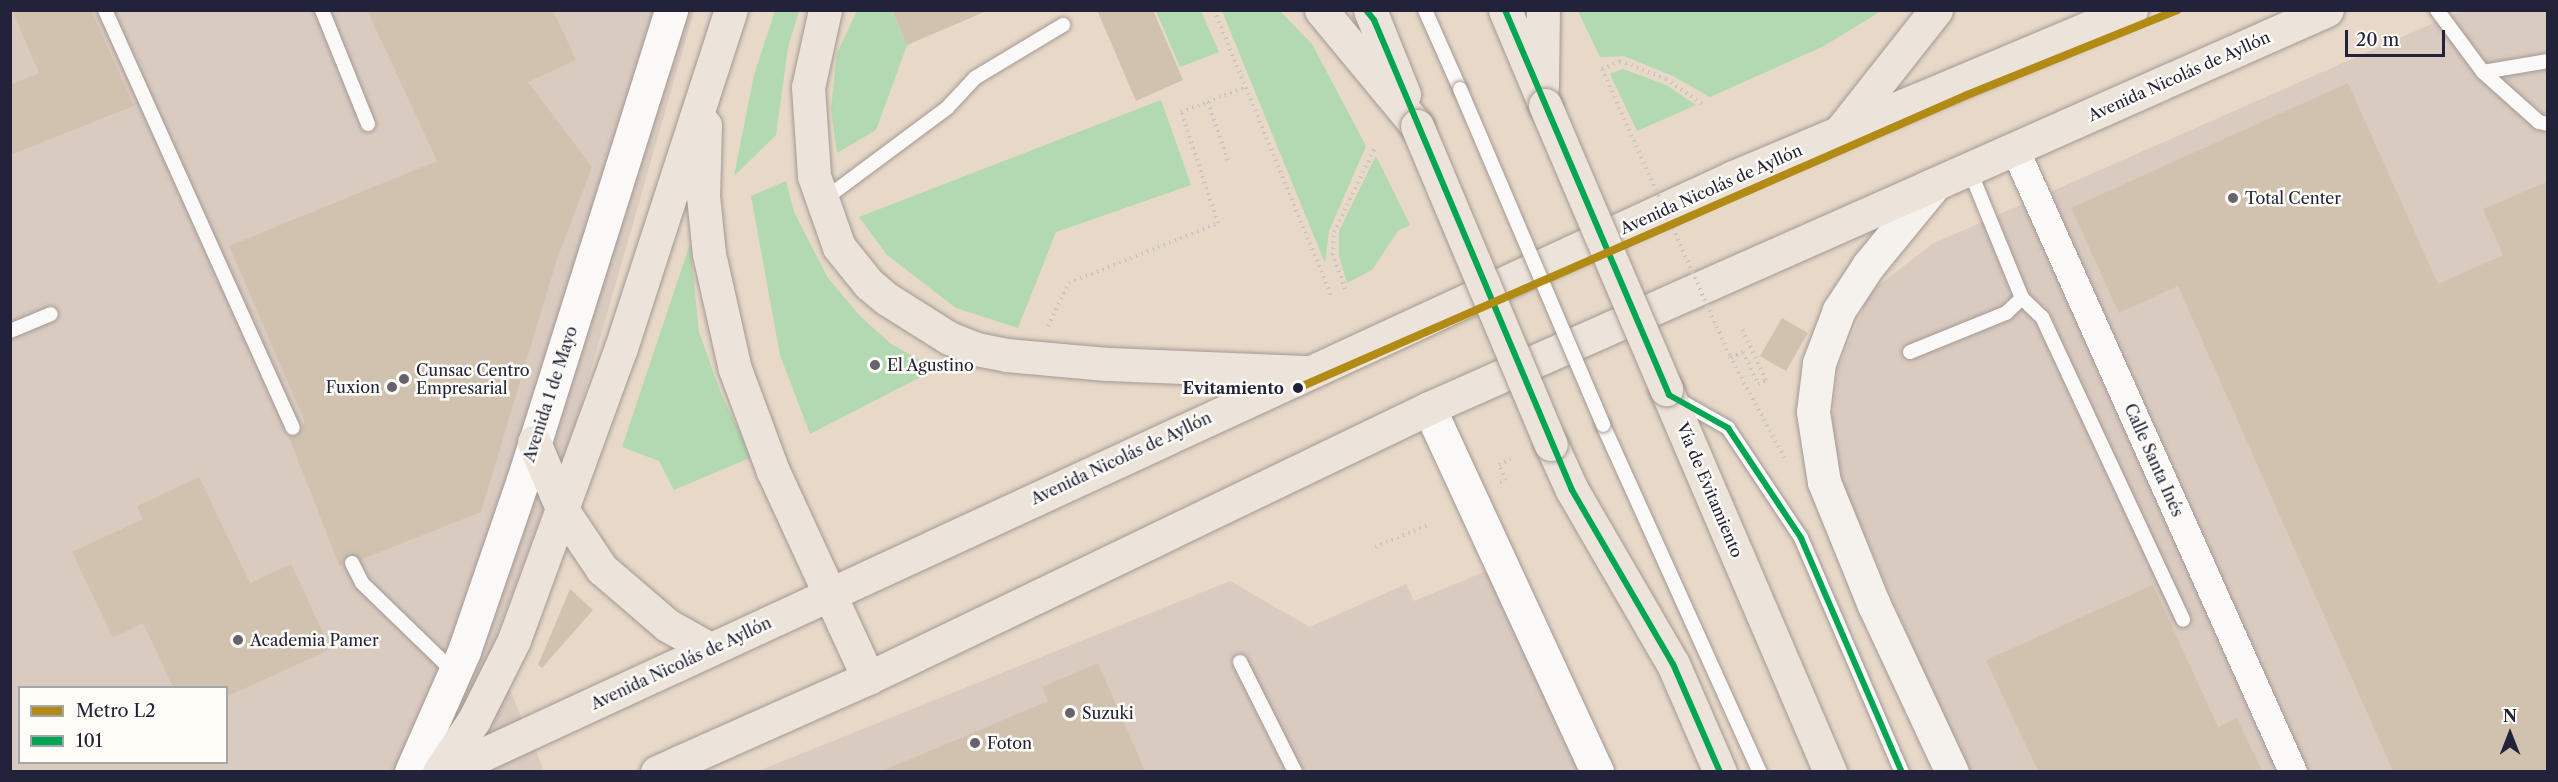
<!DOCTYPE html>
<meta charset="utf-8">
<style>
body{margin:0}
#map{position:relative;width:2558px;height:782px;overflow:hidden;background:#e7d8c8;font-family:"Libre Caslon Text",serif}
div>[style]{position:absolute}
.industrial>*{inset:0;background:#dacbc1}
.green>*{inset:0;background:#b2d9af}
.building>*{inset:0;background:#d1c2af;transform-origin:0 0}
.path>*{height:4px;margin-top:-2px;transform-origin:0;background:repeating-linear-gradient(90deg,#c8c4c3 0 1.5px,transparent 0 6px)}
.roads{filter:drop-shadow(0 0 2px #a29993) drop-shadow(0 0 2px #a29993)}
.service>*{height:14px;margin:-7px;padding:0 7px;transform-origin:7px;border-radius:7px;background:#fbf9f7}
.minor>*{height:28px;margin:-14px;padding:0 14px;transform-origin:14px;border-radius:14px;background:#fbf9f7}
.tertiary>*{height:33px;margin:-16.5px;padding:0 16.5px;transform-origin:16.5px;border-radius:16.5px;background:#fbf9f7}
.secondary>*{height:33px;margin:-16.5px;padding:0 16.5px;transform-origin:16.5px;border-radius:16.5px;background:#f5f1ec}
.primary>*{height:33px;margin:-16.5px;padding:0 16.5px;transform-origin:16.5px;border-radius:16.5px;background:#ece3db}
.motorway>*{height:33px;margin:-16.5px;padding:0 16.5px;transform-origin:16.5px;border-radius:16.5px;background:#ece3db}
.path-bridge>*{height:4px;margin-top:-2px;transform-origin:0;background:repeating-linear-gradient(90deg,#c8c4c3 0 1.5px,transparent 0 6px)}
.bridges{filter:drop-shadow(0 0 2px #a29993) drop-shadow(0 0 2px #a29993)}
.service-bridge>*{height:14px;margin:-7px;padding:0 7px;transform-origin:7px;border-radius:7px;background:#fbf9f7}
.motorway-bridge>*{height:33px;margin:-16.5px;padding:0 16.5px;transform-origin:16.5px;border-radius:16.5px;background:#ece3db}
.bus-1>*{height:6px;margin:-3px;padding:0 3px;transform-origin:3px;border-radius:3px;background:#00a651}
.metro-1>*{height:8px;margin:-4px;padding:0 4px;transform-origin:4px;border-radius:4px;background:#b28b15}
.dots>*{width:16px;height:16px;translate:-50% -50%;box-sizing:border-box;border:3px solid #fdfcf7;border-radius:50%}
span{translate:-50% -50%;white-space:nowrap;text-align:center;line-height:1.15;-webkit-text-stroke:5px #fdfcf7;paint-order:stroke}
.street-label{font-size:16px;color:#22223b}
.poi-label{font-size:16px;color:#22223b}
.left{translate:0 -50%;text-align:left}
.right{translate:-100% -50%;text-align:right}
.stop-label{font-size:16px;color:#22223b;font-weight:700}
.frame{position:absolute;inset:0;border:12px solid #22223b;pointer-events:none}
.legend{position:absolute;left:18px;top:686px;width:210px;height:78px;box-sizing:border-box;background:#fdfcf7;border:2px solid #a5a5ac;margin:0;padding:8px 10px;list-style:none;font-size:18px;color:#22223b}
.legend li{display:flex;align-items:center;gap:12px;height:30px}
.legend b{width:30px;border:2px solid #a5a5ac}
.north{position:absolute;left:2480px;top:704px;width:60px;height:60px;-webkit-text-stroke:4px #fdfcf7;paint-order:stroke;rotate:0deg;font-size:16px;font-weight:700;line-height:24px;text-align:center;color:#22223b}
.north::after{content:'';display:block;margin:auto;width:21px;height:27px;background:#22223b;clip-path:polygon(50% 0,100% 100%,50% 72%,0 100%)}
.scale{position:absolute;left:2345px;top:30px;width:100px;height:27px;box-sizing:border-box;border:3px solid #22223b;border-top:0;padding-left:8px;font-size:18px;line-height:21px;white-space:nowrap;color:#22223b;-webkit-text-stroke:4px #fdfcf7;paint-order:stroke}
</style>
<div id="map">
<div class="industrial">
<div style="clip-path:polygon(evenodd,10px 11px,694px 11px,576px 422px,492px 647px,544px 771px,11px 771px,10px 11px,20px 688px,226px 688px,226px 762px,20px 762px,20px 688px)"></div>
<div style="clip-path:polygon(2461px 11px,2547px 11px,2547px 771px,1966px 771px,1829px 451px,1838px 369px,1870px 292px,1932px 244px)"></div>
<div style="clip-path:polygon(1491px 569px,1609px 772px,756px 772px,1230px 581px,1310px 627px,1406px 584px,1414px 601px)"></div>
</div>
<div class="green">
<div style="clip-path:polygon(775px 11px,799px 11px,788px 47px,776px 135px,734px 176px,754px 75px)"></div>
<div style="clip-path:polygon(857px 11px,892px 11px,907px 45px,876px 130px,837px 153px,831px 109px,837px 53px)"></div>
<div style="clip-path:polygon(1156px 11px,1201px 11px,1219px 52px,1180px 67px)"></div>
<div style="clip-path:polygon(1222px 11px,1280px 11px,1312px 44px,1366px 146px,1329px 231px,1325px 263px)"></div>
<div style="clip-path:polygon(1578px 11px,1881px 11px,1824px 46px,1710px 97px,1673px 76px,1624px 56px,1600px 57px)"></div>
<div style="clip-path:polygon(1623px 69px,1666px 85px,1696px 105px,1637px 131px,1610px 74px)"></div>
<div style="clip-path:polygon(1161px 100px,1191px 185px,1056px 232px,1018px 328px,956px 308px,887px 255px,859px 217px)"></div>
<div style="clip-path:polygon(1376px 156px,1410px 225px,1398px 231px,1372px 270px,1347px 283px,1339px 256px,1339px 231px)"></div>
<div style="clip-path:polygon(786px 181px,794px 212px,828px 278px,860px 316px,891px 344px,936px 369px,810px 434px,780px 355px,751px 196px)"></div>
<div style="clip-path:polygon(690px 244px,699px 332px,722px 396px,752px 457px,674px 490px,659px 461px,622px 447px)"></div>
</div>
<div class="building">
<div style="clip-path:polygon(12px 10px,91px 10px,134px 106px,10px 155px,10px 85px,39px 73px)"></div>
<div style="clip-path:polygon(367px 10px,553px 10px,576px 60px,528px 82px,592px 167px,557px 259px,481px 512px,360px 560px,349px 555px,340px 567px,288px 435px,297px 436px,305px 422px,229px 246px,437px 161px)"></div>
<div style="clip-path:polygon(892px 10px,989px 10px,907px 45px)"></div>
<div style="clip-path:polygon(1097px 10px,1153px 10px,1183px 80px,1136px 101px)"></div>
<div style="clip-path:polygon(2348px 83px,2438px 284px,2503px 255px,2483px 209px,2547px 182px,2547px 771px,2393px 771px,2178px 286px,2119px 313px,2071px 208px)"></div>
<div style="left:1782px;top:318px;width:30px;height:44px;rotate:30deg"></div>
<div style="clip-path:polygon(199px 477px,250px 583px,291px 564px,331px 649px,226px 697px,226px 687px,173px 687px,143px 623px,113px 638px,72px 552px,143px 519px,137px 506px)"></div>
<div style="clip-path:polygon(2153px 585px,2218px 727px,2237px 718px,2262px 771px,2038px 771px,1986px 660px)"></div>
<div style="clip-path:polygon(570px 589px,593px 610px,542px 668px,538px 665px)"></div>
<div style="clip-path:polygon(1098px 663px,1145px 771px,882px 771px,1048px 701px,1042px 687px)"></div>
</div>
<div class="path">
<div style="left:1214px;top:10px;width:308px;rotate:67.7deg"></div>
<div style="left:1602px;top:69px;width:20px;rotate:-24deg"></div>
<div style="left:1620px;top:61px;width:49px;rotate:21.4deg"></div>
<div style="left:1666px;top:79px;width:46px;rotate:34.4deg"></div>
<div style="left:1208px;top:102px;width:40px;rotate:-22deg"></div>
<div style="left:1345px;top:289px;width:36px;rotate:-109deg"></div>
<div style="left:1333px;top:255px;width:23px;rotate:-88deg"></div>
<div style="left:1334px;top:232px;width:93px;rotate:-64deg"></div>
<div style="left:1048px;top:326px;width:48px;rotate:-64deg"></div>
<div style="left:1069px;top:283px;width:161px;rotate:-21.9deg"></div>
<div style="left:1218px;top:223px;width:117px;rotate:-108.4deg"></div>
<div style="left:1181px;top:112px;width:29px;rotate:-20deg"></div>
<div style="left:1208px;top:102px;width:62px;rotate:71.3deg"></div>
<div style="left:1730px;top:356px;width:115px;rotate:61.9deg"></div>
<div style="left:1731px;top:358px;width:13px;rotate:-27deg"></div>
<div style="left:1743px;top:352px;width:35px;rotate:65deg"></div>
<div style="left:1758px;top:384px;width:9px;rotate:-27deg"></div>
<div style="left:1766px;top:380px;width:59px;rotate:-115.3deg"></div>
<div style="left:1500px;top:482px;width:6px;rotate:-18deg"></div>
<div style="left:1506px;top:480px;width:17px;rotate:-115deg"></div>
<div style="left:1499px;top:465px;width:13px;rotate:-27deg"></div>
<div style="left:1375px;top:547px;width:57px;rotate:-22.5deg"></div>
</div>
<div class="roads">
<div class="service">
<div style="left:105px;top:10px;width:458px;rotate:65.8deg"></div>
<div style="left:322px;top:10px;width:123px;rotate:68deg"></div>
<div style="left:1425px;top:10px;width:86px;rotate:66.1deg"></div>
<div style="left:2437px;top:10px;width:77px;rotate:53.4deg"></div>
<div style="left:2483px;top:72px;width:75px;rotate:41.8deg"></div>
<div style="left:2539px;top:122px;width:9px;rotate:13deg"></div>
<div style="left:2483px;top:72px;width:66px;rotate:-9.6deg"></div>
<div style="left:822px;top:201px;width:156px;rotate:-36.6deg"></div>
<div style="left:947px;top:108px;width:41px;rotate:-47deg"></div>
<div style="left:975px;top:78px;width:103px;rotate:-31.1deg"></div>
<div style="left:2022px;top:298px;width:28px;rotate:44deg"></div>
<div style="left:2042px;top:317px;width:334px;rotate:65deg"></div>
<div style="left:10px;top:331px;width:44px;rotate:-22.5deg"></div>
<div style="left:1910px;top:352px;width:104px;rotate:-22.1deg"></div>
<div style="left:2006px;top:313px;width:22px;rotate:-43deg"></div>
<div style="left:2022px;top:298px;width:139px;rotate:-112.3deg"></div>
<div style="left:1677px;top:399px;width:59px;rotate:29.6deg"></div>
<div style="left:1728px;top:428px;width:132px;rotate:56.4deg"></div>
<div style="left:1801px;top:538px;width:255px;rotate:66.7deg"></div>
<div style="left:1603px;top:425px;width:381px;rotate:65.7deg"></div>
<div style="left:352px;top:563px;width:22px;rotate:63deg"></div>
<div style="left:362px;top:583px;width:128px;rotate:44.1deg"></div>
<div style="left:1240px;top:662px;width:123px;rotate:63.4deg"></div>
</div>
<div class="minor">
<div style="left:2015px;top:149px;width:682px;rotate:65.95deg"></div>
</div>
<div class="tertiary">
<div style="left:1429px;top:408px;width:401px;rotate:65.2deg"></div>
<div style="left:411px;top:772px;width:132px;rotate:-66.3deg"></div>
<div style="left:464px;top:651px;width:181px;rotate:-71deg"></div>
<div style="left:523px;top:480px;width:493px;rotate:-72.5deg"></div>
</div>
<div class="secondary">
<div style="left:1935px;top:184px;width:106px;rotate:129.3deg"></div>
<div style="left:1868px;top:266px;width:53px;rotate:123.4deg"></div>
<div style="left:1839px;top:310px;width:57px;rotate:110.7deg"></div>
<div style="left:1819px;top:363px;width:49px;rotate:97deg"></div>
<div style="left:1813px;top:412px;width:71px;rotate:81.1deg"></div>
<div style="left:1824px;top:482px;width:133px;rotate:67.9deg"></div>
<div style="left:1874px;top:605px;width:184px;rotate:65deg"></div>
</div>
<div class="primary">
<div style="left:534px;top:442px;width:75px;rotate:67.2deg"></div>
<div style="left:563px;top:511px;width:70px;rotate:56.1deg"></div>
<div style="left:602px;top:569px;width:86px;rotate:40.7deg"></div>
<div style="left:667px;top:625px;width:49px;rotate:29.2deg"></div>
<div style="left:445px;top:772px;width:1417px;rotate:-24.79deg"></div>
<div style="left:1731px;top:178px;width:434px;rotate:-22.8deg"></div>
<div style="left:657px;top:772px;width:231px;rotate:-24deg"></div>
<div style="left:868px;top:678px;width:623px;rotate:-25.7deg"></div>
<div style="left:1429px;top:408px;width:982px;rotate:-23.9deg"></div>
</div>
<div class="motorway">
<div style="left:825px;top:10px;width:79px;rotate:102.4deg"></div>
<div style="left:808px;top:87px;width:89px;rotate:86.1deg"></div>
<div style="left:814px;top:176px;width:75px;rotate:70.6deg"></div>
<div style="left:839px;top:247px;width:48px;rotate:51deg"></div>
<div style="left:869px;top:284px;width:23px;rotate:40deg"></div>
<div style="left:887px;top:299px;width:73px;rotate:32.2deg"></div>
<div style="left:949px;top:338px;width:29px;rotate:22deg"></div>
<div style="left:976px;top:349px;width:31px;rotate:11deg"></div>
<div style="left:1006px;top:355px;width:101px;rotate:5.1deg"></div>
<div style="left:1107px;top:364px;width:199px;rotate:2.3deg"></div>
<div style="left:1321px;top:10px;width:151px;rotate:50.4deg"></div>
<div style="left:1370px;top:10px;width:91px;rotate:68deg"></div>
<div style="left:1505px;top:10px;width:103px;rotate:67.2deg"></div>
<div style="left:1542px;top:87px;width:77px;rotate:-89.3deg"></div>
<div style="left:705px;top:125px;width:71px;rotate:91.6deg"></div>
<div style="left:703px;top:196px;width:58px;rotate:84.1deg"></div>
<div style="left:709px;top:254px;width:118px;rotate:77.3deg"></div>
<div style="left:735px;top:369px;width:109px;rotate:69.6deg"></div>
<div style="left:773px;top:471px;width:228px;rotate:65.3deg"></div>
<div style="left:1838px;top:134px;width:158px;rotate:-51.7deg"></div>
<div style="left:1666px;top:389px;width:417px;rotate:66.8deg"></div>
<div style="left:1551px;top:444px;width:51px;rotate:65.5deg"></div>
<div style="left:1572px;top:490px;width:201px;rotate:59.9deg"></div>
<div style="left:1673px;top:664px;width:118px;rotate:66.5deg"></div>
<div style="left:439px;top:772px;width:63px;rotate:-56.1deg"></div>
<div style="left:474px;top:720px;width:89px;rotate:-63.4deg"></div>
<div style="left:514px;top:640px;width:311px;rotate:-69.9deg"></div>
<div style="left:621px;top:348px;width:355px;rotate:-72deg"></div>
</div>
</div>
<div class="path-bridge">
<div style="left:1602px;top:69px;width:314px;rotate:66deg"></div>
</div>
<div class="bridges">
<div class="service-bridge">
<div style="left:1460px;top:89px;width:365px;rotate:66.9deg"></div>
</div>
<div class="motorway-bridge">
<div style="left:1545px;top:105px;width:309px;rotate:66.9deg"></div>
<div style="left:1417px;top:126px;width:345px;rotate:67.2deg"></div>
</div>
</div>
<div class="bus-1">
<div style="left:1366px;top:10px;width:13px;rotate:51deg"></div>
<div style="left:1374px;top:20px;width:510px;rotate:67.16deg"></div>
<div style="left:1572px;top:490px;width:201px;rotate:59.9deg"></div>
<div style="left:1673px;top:664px;width:118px;rotate:66.5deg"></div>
<div style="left:1505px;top:10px;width:418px;rotate:66.9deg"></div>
<div style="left:1669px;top:395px;width:68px;rotate:29.2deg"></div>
<div style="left:1728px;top:428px;width:132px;rotate:56.4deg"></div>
<div style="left:1801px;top:538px;width:255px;rotate:66.7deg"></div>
</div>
<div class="metro-1">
<div style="left:1298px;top:388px;width:730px;rotate:-23.65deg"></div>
<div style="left:1967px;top:95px;width:227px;rotate:-22deg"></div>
</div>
<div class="dots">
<div style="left:2233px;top:198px;background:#67626c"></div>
<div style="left:875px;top:365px;background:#67626c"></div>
<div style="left:404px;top:379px;background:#67626c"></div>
<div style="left:392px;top:387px;background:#67626c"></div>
<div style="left:1298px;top:388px;background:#22223b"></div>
<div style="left:238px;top:640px;background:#67626c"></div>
<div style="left:1070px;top:713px;background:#67626c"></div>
<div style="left:975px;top:743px;background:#67626c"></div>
</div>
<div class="street-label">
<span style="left:2179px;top:76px;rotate:-24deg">Avenida Nicolás de Ayllón</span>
<span style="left:1711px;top:189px;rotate:-24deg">Avenida Nicolás de Ayllón</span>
<span style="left:550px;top:394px;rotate:-72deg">Avenida 1 de Mayo</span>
<span style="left:1121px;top:458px;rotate:-25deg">Avenida Nicolás de Ayllón</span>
<span style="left:2154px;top:460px;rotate:66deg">Calle Santa Inés</span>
<span style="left:1710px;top:490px;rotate:67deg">Vía de Evitamiento</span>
<span style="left:681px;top:663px;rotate:-25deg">Avenida Nicolás de Ayllón</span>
</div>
<div class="poi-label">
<span class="left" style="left:2245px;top:198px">Total Center</span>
<span class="left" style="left:887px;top:365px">El Agustino</span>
<span class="left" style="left:416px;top:379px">Cunsac Centro<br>Empresarial</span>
<span class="right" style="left:380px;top:387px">Fuxion</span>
<span class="left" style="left:250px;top:640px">Academia Pamer</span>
<span class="left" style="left:1082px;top:713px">Suzuki</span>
<span class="left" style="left:987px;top:743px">Foton</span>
</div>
<div class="stop-label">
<span class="right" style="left:1284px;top:388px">Evitamiento</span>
</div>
<div class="frame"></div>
<ul class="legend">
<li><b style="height:8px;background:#b28b15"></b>Metro L2</li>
<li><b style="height:8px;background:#00a651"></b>101</li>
</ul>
<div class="north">N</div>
<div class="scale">20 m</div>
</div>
